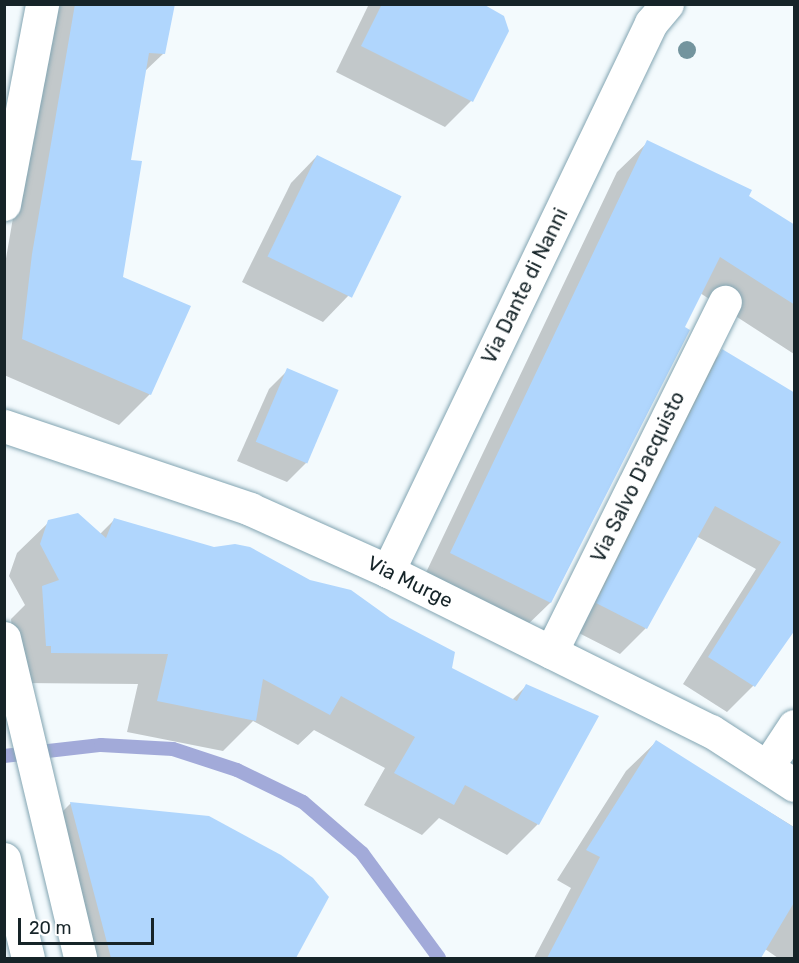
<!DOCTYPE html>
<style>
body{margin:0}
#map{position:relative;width:799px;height:963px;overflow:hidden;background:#f3fafd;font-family:Rubik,sans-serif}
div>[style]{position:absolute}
.shadow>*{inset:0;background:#0003}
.stream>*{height:14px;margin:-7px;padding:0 7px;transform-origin:7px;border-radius:7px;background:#a2aad9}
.building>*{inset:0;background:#b0d6fd;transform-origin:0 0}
.roads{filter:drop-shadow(0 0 2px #83a5b2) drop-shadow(0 0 2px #83a5b2)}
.minor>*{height:33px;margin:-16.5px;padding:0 16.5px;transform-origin:16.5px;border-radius:16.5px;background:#fff}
.tertiary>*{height:33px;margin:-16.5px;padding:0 16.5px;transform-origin:16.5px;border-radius:16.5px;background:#fff}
.secondary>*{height:33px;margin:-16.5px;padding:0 16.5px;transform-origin:16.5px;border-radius:16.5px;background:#fff}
.trees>*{width:18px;height:18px;margin:-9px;border-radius:50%;background:#73949e}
span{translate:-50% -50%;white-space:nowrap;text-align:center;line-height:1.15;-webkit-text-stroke:6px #fff;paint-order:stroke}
.street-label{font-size:20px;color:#162428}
.frame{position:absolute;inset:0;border:6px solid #162428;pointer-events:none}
.scale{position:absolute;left:18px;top:918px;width:136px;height:27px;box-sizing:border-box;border:3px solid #162428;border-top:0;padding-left:8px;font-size:18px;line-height:21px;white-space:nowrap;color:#162428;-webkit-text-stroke:4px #fff;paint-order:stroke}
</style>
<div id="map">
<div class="shadow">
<div style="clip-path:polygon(50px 4px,173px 4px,164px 53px,144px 72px,129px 161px,121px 277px,150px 394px,119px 425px,4px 375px,4px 270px)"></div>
<div style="clip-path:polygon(369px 4px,479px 4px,471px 101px,445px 127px,336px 72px)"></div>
<div style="clip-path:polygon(648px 142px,794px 227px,794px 354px,700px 293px,683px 328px,688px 330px,550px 603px,519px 633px,421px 583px,617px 172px)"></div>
<div style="clip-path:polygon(317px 156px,400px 196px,349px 295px,323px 322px,242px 282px,291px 183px)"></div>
<div style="clip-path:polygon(723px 351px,794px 395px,794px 628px,753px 686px,727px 712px,683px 684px,756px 569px,696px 536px,646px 628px,620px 654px,571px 629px,697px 377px)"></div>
<div style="clip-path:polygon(288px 370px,306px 463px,287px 482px,237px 461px,269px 389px)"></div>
<div style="clip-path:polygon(114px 520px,512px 700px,526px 686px,538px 824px,507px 855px,439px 818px,422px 835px,364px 805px,385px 768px,314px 730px,298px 745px,253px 721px,223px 751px,127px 732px,138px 684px,21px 683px,16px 677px,11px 619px,25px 605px,9px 576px,17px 553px,49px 522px,100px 534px)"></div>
<div style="clip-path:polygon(656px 742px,794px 827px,794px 958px,778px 958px,765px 949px,759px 958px,534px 958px,571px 888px,557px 880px,626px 771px)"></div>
<div style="clip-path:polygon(71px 803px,327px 898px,294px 958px,79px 958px,45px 829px)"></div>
</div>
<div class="stream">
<div style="left:4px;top:756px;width:98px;rotate:-6.5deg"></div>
<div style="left:101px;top:745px;width:72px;rotate:3.2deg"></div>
<div style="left:173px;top:749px;width:67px;rotate:18.2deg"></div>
<div style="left:237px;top:770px;width:73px;rotate:25.9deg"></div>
<div style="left:303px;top:802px;width:78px;rotate:40.8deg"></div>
<div style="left:362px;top:853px;width:130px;rotate:53.7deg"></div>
</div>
<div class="building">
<div style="clip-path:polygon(75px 4px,175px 4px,165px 54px,149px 53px,131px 160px,142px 161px,123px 277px,191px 306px,151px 395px,22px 339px,32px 254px)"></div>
<div style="clip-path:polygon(382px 4px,483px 4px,504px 16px,509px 31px,473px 102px,361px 46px)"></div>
<div style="clip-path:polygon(647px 140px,752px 190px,749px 196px,795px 225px,795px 305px,720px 257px,685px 327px,690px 330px,551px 603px,450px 553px)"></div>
<div style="left:317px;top:155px;width:94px;height:113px;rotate:26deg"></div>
<div style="clip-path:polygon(722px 349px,795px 393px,795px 630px,755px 687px,708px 657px,781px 542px,715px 506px,647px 629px,596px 603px)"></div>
<div style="left:287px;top:368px;width:56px;height:80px;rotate:23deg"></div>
<div style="clip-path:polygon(78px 513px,106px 538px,114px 518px,214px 547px,235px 544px,250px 547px,310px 580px,351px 590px,390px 618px,455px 652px,452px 668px,517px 701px,526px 684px,599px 716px,539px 825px,465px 785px,454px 805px,394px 773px,415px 737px,341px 696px,330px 715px,263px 679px,256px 721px,157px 701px,168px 654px,51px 653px,51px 646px,46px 646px,42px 586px,59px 580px,40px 544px,48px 520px)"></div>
<div style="clip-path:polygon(656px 740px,795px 828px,795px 901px,761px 958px,547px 958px,600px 857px,586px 850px)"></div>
<div style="clip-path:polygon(70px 802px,209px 816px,281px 855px,313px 878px,329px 897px,296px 958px,111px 958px)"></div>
</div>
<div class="roads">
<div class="minor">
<div style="left:388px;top:571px;width:608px;rotate:-64.36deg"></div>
<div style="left:651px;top:23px;width:25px;rotate:-50deg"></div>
<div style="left:551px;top:652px;width:391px;rotate:-63.6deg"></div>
<div style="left:767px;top:767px;width:49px;rotate:-56.6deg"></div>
</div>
<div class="tertiary">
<div style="left:4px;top:426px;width:260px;rotate:18.6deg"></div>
<div style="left:250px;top:509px;width:151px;rotate:24.2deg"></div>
<div style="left:388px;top:571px;width:360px;rotate:26.4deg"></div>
<div style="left:711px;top:731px;width:99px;rotate:33deg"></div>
</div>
<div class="secondary">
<div style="left:4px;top:204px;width:204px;rotate:-79.2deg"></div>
<div style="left:4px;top:638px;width:329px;rotate:76.6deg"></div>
<div style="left:4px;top:859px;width:102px;rotate:76.4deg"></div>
</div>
</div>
<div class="trees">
<div style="left:687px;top:50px"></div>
</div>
<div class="street-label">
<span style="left:525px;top:286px;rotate:-64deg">Via Dante di Nanni</span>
<span style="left:638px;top:477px;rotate:-64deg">Via Salvo D'acquisto</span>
<span style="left:410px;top:582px;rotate:26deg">Via Murge</span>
</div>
<div class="frame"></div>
<div class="scale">20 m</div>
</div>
